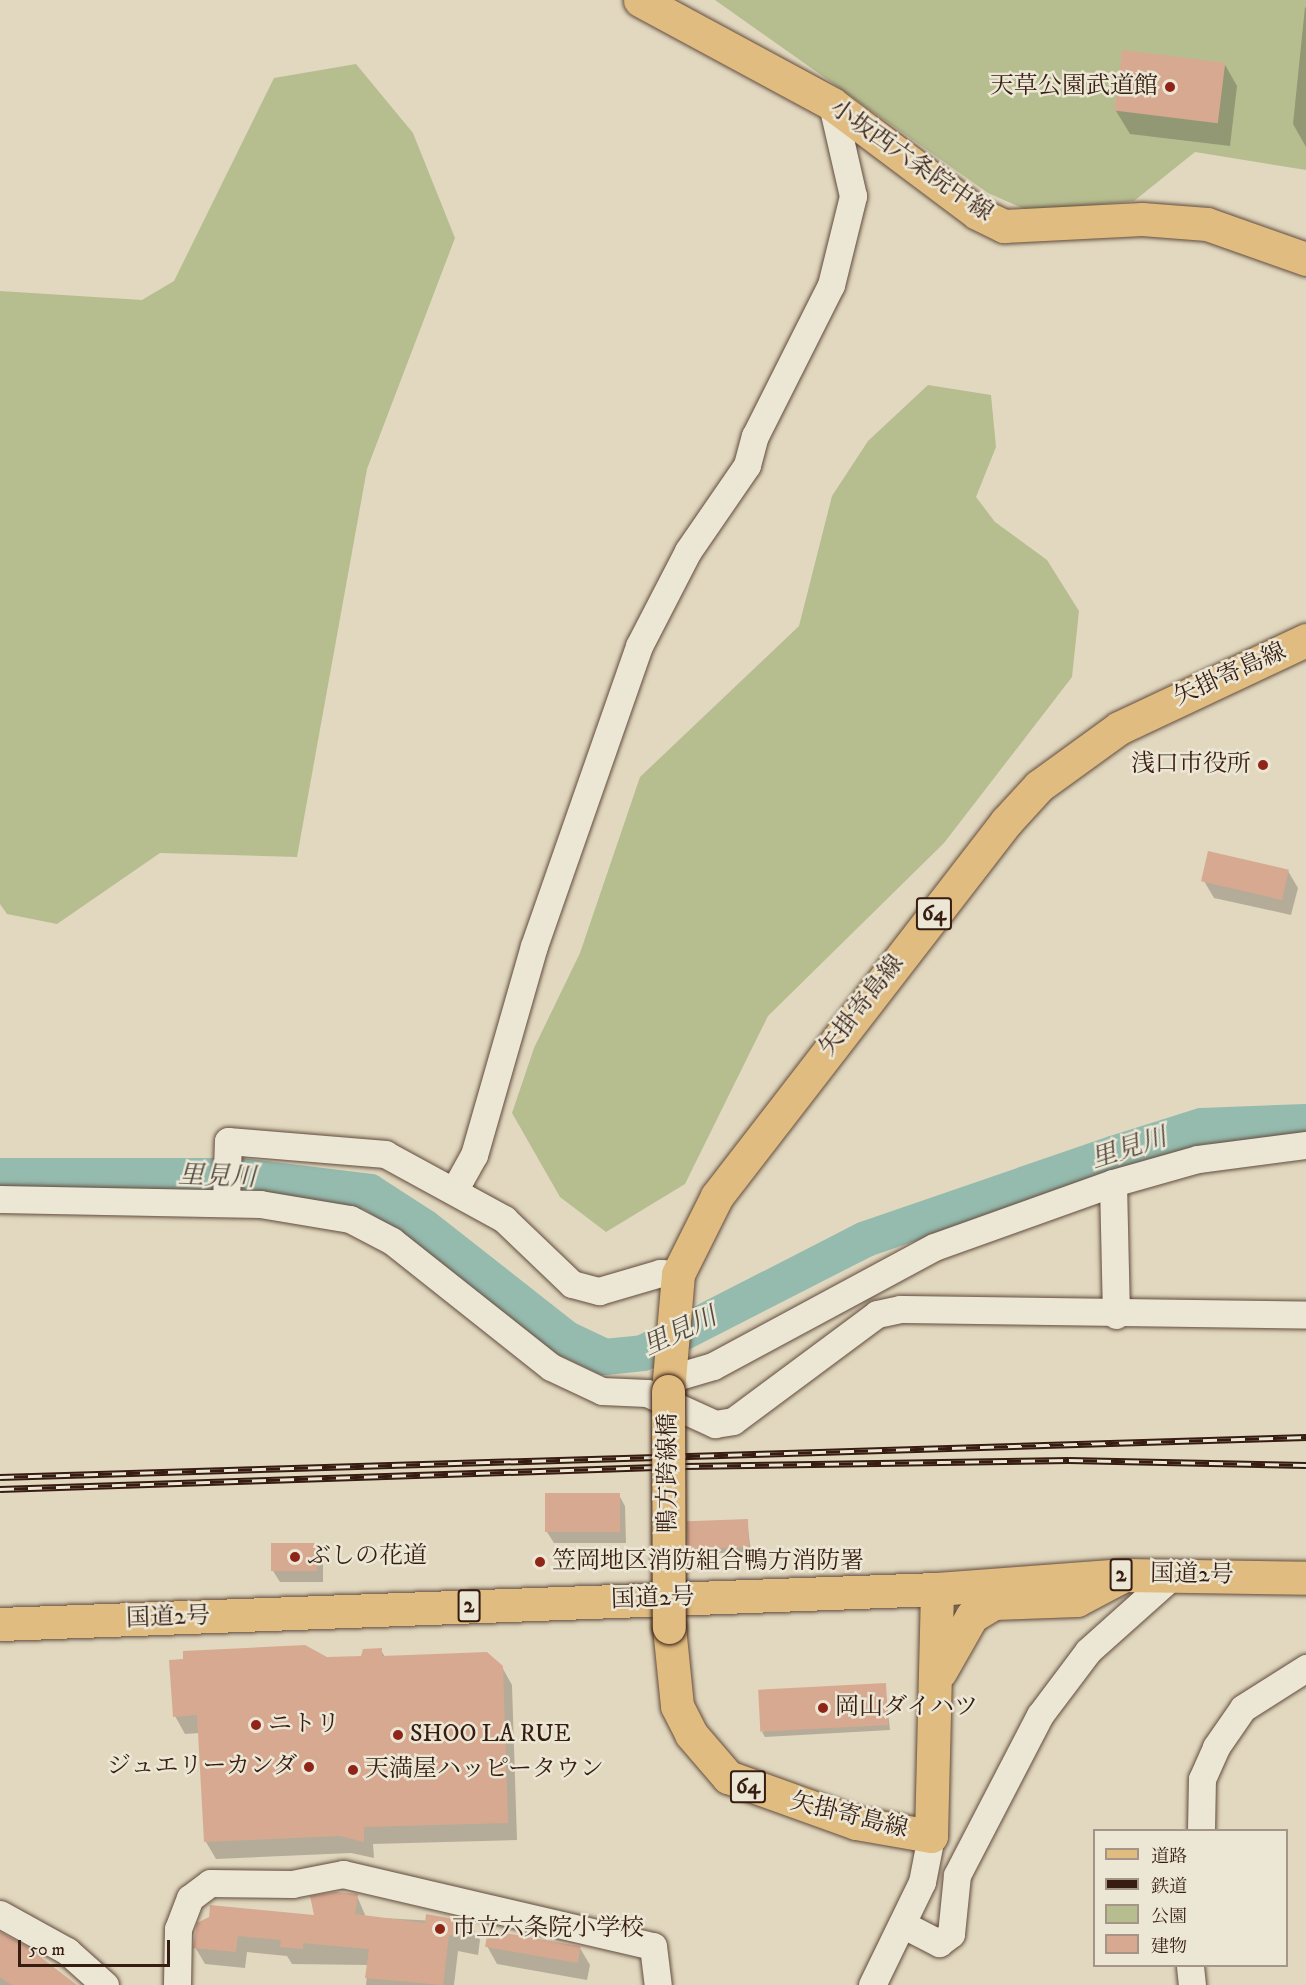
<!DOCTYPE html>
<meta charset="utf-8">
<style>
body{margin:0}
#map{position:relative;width:1306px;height:1985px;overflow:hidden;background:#e1d8bf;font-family:"IM FELL DW Pica","Noto Serif JP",serif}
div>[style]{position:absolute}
.green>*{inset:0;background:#b6be90}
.shadow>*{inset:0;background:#0003}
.river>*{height:36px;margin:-18px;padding:0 18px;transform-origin:18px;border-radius:18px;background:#95baae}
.building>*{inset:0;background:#d8a991;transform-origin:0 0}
.roads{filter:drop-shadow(0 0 2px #624b3c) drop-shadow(0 0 2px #624b3c)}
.minor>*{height:27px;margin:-13.5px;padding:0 13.5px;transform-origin:13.5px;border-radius:13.5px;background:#ece6d5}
.major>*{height:33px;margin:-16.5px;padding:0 16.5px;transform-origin:16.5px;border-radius:16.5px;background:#e0bc80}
.highway>*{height:33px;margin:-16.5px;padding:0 16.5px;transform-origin:16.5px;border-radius:16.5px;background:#e0bc80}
.rail>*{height:7px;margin-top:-3.5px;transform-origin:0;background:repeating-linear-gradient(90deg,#ece6d5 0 14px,#371c11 0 28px);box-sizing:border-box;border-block:2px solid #371c11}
.bridges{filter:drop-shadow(0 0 2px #371c11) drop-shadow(0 0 2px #371c11)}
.major-bridge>*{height:33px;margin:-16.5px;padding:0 16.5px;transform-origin:16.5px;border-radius:16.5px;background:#e0bc80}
.dots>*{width:16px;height:16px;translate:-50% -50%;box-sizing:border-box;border:3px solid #ece6d5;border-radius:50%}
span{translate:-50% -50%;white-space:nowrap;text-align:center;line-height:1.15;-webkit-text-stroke:5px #ece6d5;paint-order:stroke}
.shield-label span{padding:2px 4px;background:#ece6d5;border:2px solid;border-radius:4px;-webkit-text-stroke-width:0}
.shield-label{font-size:22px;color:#371c11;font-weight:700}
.poi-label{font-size:24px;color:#371c11}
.right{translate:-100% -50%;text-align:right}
.left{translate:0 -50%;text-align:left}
.street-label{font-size:24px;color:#371c11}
.water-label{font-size:26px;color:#534b40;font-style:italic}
.legend{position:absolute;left:1093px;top:1829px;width:195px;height:138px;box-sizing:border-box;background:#ece6d5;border:2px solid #a49587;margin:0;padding:8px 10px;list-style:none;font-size:18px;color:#371c11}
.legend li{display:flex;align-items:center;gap:12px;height:30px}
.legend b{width:30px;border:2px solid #a49587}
.scale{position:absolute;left:18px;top:1940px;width:152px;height:27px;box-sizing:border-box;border:3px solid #371c11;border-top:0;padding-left:8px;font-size:18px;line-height:21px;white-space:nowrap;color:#371c11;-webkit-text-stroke:4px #ece6d5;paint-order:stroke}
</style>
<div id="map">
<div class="green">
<div style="clip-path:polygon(715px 0,1306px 0,1306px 170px,1195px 152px,1134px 201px,1029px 211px,988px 193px)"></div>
<div style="clip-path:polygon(356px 64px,413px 133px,455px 238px,367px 469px,297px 857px,160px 853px,57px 924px,7px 914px,0 904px,0 291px,142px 300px,174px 281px,274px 78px)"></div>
<div style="clip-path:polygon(928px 385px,991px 395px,996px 447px,976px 497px,995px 522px,1047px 560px,1079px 611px,1072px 677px,944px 843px,768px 1016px,685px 1184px,606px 1232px,560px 1197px,512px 1113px,534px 1048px,580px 953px,640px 777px,799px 626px,832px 496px,868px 441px)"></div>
</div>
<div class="shadow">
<div style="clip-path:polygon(1305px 7px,1306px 8px,1306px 147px,1293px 124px)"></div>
<div style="clip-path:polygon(1224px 63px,1237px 86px,1230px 146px,1130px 134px,1116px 111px)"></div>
<div style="clip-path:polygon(1288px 871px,1298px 888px,1291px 915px,1214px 898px,1204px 881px)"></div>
<div style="clip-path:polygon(619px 1495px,625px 1506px,626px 1543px,554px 1543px,547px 1532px)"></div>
<div style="clip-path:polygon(747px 1520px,751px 1552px,692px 1554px,689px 1549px)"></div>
<div style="clip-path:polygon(316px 1544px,323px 1556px,323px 1582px,280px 1582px,273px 1571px,273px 1545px)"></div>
<div style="clip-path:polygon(381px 1650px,385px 1657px,502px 1667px,512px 1685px,517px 1840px,373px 1844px,374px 1858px,351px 1853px,216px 1859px,206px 1842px,200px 1733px,185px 1734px,175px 1716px,327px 1659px,362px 1657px)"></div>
<div style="clip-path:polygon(885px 1685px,890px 1730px,765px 1737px,762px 1732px)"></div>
<div style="clip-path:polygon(357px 1896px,366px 1917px,470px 1923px,480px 1940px,478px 1955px,458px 1951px,454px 1985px,366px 1985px,368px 1965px,292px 1964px,287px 1956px,247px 1952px,245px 1968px,205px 1964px,195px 1947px,198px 1924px,316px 1917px)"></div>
<div style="clip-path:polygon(0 1934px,74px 1985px,0 1985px)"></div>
<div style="clip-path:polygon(487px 1946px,580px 1948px,590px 1965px,587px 1980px,497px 1964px)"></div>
</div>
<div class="river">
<div style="left:0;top:1176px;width:240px"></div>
<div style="left:240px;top:1176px;width:131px;rotate:7deg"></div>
<div style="left:370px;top:1192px;width:64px;rotate:32.9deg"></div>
<div style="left:424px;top:1227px;width:182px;rotate:38.1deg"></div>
<div style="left:567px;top:1339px;width:42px;rotate:25.3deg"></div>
<div style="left:605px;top:1357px;width:38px;rotate:-6deg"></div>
<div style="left:643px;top:1353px;width:250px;rotate:-27.1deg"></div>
<div style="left:866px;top:1239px;width:261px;rotate:-19deg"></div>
<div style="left:1113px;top:1154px;width:93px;rotate:-17.5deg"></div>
<div style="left:1202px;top:1126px;width:104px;rotate:-2.2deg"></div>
</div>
<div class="building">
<div style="left:1122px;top:50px;width:104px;height:61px;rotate:7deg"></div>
<div style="left:1208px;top:851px;width:83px;height:31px;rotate:13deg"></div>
<div style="left:620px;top:1493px;width:39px;height:75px;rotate:90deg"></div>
<div style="left:748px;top:1519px;width:28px;height:61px;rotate:88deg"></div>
<div style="left:271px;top:1543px;width:46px;height:28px"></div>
<div style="clip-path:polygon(305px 1645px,327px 1657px,361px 1656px,363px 1649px,382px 1648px,382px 1656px,487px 1652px,503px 1666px,508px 1823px,364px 1827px,364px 1842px,340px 1836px,204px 1842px,197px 1715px,173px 1717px,169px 1660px,183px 1659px,183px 1651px)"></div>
<div style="left:886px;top:1683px;width:42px;height:128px;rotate:87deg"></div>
<div style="clip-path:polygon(336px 1892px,358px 1894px,355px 1914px,425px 1923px,426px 1914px,471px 1922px,468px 1938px,449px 1935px,443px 1985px,365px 1978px,369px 1949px,303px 1943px,303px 1949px,280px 1947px,281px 1940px,238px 1936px,236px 1952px,193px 1948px,197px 1923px,209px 1917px,210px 1905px,314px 1915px,310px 1896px)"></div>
<div style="left:488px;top:1930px;width:94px;height:17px;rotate:10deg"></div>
<div style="clip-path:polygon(0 1932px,26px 1946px,77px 1985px,12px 1985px,0 1977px)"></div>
</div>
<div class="roads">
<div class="minor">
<div style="left:1113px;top:1183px;width:132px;rotate:88.7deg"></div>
<div style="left:455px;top:1189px;width:39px;rotate:-61deg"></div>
<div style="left:474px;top:1155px;width:217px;rotate:-74deg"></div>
<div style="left:534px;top:946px;width:318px;rotate:-70.7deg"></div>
<div style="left:639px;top:646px;width:107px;rotate:-62.7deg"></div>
<div style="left:688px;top:551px;width:104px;rotate:-55.5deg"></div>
<div style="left:747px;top:465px;width:30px;rotate:-75deg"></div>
<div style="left:755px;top:436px;width:169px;rotate:-63.3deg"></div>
<div style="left:831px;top:285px;width:92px;rotate:-76.1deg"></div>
<div style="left:853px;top:196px;width:94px;rotate:-102.9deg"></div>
<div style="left:0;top:1199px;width:260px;rotate:1.1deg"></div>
<div style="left:260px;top:1204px;width:91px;rotate:9.5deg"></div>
<div style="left:350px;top:1219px;width:47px;rotate:27.6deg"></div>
<div style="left:392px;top:1241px;width:203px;rotate:38.4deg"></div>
<div style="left:551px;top:1367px;width:56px;rotate:25.2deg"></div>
<div style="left:602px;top:1391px;width:45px;rotate:2.5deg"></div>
<div style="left:647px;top:1393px;width:75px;rotate:24.5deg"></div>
<div style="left:715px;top:1424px;width:18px;rotate:-9deg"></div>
<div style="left:733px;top:1421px;width:179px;rotate:-36.6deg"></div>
<div style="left:877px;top:1314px;width:24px;rotate:-12deg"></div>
<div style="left:900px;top:1309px;width:406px;rotate:0.8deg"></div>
<div style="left:226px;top:1203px;width:62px;rotate:-88.2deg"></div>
<div style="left:228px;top:1141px;width:158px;rotate:4.7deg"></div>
<div style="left:385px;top:1154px;width:136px;rotate:28.6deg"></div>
<div style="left:504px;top:1219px;width:94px;rotate:43.7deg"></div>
<div style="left:572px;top:1284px;width:28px;rotate:15deg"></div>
<div style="left:599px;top:1291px;width:64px;rotate:-16.4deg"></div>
<div style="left:660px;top:1273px;width:18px;rotate:3deg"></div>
<div style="left:669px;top:1379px;width:46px;rotate:-16.5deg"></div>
<div style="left:713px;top:1366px;width:251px;rotate:-28.3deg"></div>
<div style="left:934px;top:1247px;width:190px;rotate:-19.7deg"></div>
<div style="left:1113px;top:1183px;width:88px;rotate:-15.8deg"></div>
<div style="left:1198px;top:1159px;width:109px;rotate:-7.4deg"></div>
<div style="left:1201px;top:1830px;width:51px;rotate:-88.9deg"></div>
<div style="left:1202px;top:1779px;width:35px;rotate:-66deg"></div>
<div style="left:1216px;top:1747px;width:47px;rotate:-55.3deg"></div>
<div style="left:1243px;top:1708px;width:75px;rotate:-32.4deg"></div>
<div style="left:0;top:1914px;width:77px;rotate:28.9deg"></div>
<div style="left:67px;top:1951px;width:51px;rotate:41.8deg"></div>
<div style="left:902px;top:1924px;width:42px;rotate:27.2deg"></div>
<div style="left:939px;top:1943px;width:15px;rotate:-37deg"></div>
<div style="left:951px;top:1934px;width:59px;rotate:-84.2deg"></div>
<div style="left:957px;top:1875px;width:180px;rotate:-62.6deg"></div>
<div style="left:1040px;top:1715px;width:80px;rotate:-53.1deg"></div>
<div style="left:1088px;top:1651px;width:115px;rotate:-41.8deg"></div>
<div style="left:1190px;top:1966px;width:19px;rotate:84deg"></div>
<div style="left:177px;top:1985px;width:56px;rotate:-89deg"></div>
<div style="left:178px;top:1929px;width:33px;rotate:-69deg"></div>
<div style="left:190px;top:1898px;width:25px;rotate:-37deg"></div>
<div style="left:210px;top:1883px;width:82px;rotate:0.7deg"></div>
<div style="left:292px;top:1884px;width:52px;rotate:-11.1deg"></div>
<div style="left:343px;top:1874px;width:318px;rotate:13.1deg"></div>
<div style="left:653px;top:1946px;width:39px;rotate:83deg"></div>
<div style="left:872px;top:1985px;width:114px;rotate:-64.1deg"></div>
<div style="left:922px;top:1882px;width:47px;rotate:-78.9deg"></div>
</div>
<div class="major">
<div style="left:640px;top:0;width:218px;rotate:28.4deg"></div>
<div style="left:832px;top:104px;width:181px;rotate:36.9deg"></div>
<div style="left:977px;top:213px;width:30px;rotate:26deg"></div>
<div style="left:1004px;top:226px;width:138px;rotate:-2.9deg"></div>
<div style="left:1142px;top:219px;width:65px;rotate:4.4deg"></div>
<div style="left:1207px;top:224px;width:105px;rotate:19.5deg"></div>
<div style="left:668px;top:1391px;width:117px;rotate:-85.1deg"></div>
<div style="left:678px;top:1274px;width:87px;rotate:-63.4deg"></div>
<div style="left:717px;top:1196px;width:473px;rotate:-52.3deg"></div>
<div style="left:1006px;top:822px;width:49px;rotate:-47.5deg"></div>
<div style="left:1039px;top:786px;width:99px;rotate:-35.9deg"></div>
<div style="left:1119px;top:728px;width:207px;rotate:-25.2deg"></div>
<div style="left:669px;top:1627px;width:79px;rotate:84.2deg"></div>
<div style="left:677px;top:1706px;width:31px;rotate:63deg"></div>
<div style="left:691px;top:1734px;width:57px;rotate:49.3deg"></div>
<div style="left:728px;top:1777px;width:136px;rotate:19.8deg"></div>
<div style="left:856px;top:1823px;width:76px;rotate:9.8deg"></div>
<div style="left:931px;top:1836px;width:247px;rotate:-88.6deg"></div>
<div style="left:940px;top:1672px;width:64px;rotate:-60.3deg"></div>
<div style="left:972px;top:1616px;width:26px;rotate:-31deg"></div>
<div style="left:994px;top:1603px;width:83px;rotate:-2.1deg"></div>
<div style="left:1077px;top:1600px;width:53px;rotate:-28deg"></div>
</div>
<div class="highway">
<div style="left:0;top:1624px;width:938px;rotate:-2.14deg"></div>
<div style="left:937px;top:1589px;width:188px;rotate:-4.3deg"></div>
<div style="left:1124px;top:1575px;width:182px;rotate:0.9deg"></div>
</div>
</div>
<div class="rail">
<div style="left:0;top:1477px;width:1307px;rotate:-1.75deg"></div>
<div style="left:0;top:1489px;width:685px;rotate:-1.92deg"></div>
<div style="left:685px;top:1466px;width:384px;rotate:-0.9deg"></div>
<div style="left:1069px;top:1460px;width:237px;rotate:1.2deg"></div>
</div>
<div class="bridges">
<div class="major-bridge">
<div style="left:668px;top:1391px;width:236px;rotate:89.8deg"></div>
</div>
</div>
<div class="dots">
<div style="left:1170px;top:87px;background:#8f2418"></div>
<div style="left:1263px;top:765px;background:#8f2418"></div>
<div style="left:295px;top:1557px;background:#8f2418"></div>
<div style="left:540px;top:1562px;background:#8f2418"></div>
<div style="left:823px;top:1708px;background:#8f2418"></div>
<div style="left:256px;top:1725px;background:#8f2418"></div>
<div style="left:398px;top:1735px;background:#8f2418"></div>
<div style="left:309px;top:1767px;background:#8f2418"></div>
<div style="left:353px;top:1770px;background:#8f2418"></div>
<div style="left:440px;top:1929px;background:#8f2418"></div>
</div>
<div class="shield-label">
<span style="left:934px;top:914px">64</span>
<span style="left:1121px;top:1575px">2</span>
<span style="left:469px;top:1606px">2</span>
<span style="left:748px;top:1787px">64</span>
</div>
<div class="poi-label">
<span class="right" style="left:1158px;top:87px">天草公園武道館</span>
<span class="right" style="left:1251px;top:765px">浅口市役所</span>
<span class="left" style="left:307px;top:1557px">ぶしの花道</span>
<span class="left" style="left:552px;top:1562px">笠岡地区消防組合鴨方消防署</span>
<span class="left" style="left:835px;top:1708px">岡山ダイハツ</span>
<span class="left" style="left:268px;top:1725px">ニトリ</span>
<span class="left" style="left:410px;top:1735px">SHOO LA RUE</span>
<span class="right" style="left:297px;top:1767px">ジュエリーカンダ</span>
<span class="left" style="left:365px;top:1770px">天満屋ハッピータウン</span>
<span class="left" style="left:452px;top:1929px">市立六条院小学校</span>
</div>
<div class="street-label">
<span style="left:911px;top:161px;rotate:35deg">小坂西六条院中線</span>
<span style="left:1230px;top:675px;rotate:-24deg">矢掛寄島線</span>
<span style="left:862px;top:1006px;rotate:-52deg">矢掛寄島線</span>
<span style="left:669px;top:1473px;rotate:-90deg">鴨方跨線橋</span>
<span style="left:1192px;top:1575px;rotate:1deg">国道2号</span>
<span style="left:653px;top:1599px;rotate:-2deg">国道2号</span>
<span style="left:168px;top:1618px;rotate:-2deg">国道2号</span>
<span style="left:849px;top:1816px;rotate:14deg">矢掛寄島線</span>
</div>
<div class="water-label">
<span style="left:1129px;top:1149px;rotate:-18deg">里見川</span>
<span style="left:217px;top:1177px;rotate:2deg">里見川</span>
<span style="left:680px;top:1332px;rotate:-25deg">里見川</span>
</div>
<ul class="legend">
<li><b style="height:8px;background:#e0bc80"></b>道路</li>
<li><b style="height:8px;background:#371c11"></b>鉄道</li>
<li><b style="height:16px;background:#b6be90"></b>公園</li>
<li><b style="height:16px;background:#d8a991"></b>建物</li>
</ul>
<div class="scale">50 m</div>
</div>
